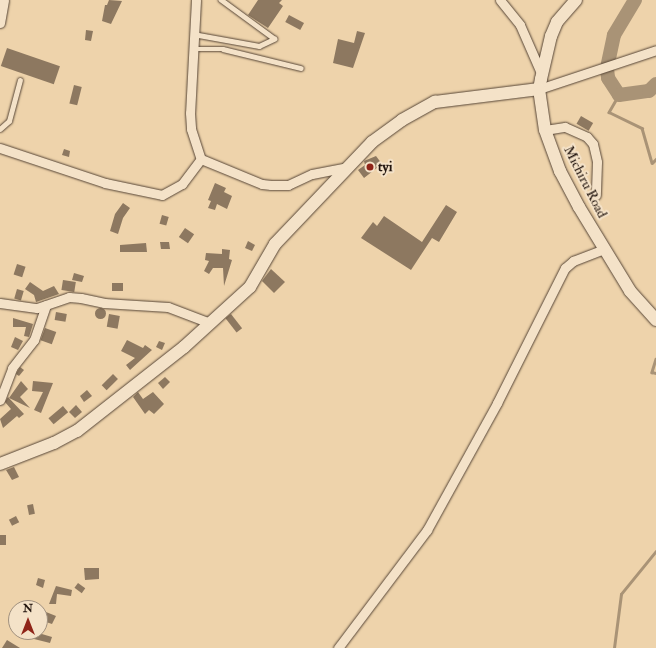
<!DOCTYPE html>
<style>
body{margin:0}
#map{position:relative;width:656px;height:648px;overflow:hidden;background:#eed3ab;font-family:"IM FELL Double Pica",serif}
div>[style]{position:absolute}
.stream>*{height:2.5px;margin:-1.25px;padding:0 1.25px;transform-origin:1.25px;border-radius:1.25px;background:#a99376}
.river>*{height:14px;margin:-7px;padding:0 7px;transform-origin:7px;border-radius:7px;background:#a99376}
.building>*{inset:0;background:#8d7860;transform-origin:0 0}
.round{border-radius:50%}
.roads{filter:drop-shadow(0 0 1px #564536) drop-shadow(0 0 1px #564536)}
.lane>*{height:4.5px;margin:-2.25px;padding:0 2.25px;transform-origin:2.25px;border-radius:2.25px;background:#f4e2c8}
.street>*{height:9px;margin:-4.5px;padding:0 4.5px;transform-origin:4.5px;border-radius:4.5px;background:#f4e2c8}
.secondary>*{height:12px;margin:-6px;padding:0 6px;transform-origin:6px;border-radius:6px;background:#f4e2c8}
.dots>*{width:11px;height:11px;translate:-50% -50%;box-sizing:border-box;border:2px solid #f4e2c8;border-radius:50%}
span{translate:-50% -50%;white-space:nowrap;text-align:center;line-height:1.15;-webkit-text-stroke:4px #f4e2c8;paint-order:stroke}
.poi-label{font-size:14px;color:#23160f;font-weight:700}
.left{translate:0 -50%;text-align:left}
.street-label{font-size:14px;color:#23160f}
.north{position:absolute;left:8px;top:600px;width:40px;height:40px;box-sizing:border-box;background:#f4e2c8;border:1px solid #a0907e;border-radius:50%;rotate:0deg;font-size:11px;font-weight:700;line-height:16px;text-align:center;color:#23160f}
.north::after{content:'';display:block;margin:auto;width:14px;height:18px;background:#8f2418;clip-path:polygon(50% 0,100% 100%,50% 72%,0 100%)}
</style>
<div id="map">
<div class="stream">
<div style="left:619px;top:95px;width:20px;rotate:120deg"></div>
<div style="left:609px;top:112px;width:37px;rotate:26deg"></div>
<div style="left:642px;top:128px;width:36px;rotate:74deg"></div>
<div style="left:652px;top:163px;width:6px;rotate:-45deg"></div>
<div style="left:656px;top:359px;width:14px;rotate:107deg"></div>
<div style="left:652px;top:372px;width:4px;rotate:14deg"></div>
<div style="left:614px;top:648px;width:54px;rotate:-82.6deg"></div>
<div style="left:621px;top:594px;width:55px;rotate:-50.9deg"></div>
</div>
<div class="river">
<div style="left:635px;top:0;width:41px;rotate:121deg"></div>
<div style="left:614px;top:35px;width:34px;rotate:102deg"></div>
<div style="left:607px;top:68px;width:10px;rotate:84deg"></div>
<div style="left:608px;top:78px;width:20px;rotate:57deg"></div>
<div style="left:619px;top:95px;width:30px;rotate:-8deg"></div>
<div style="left:649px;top:91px;width:10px;rotate:-45deg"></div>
</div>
<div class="building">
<div style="clip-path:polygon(109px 0,122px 1px,111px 24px,102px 21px,105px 5px,107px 5px)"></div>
<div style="clip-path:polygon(258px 0,282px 0,279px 3px,283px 6px,268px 28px,248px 15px)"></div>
<div style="left:289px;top:15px;width:17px;height:8px;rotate:28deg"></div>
<div style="clip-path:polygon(86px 30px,93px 31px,91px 41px,85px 40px)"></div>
<div style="clip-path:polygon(357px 31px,365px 33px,353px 68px,333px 63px,338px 39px,354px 43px)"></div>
<div style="left:7px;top:48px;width:56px;height:19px;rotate:19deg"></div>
<div style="left:74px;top:85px;width:8px;height:19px;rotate:14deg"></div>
<div style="left:581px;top:116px;width:14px;height:9px;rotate:30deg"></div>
<div style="clip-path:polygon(64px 149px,70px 151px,69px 157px,62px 155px)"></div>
<div style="clip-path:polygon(376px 156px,382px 164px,364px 178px,358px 170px,365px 165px,364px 161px)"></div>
<div style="clip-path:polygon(215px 183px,226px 188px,224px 192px,232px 196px,227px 209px,217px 204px,215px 210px,208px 208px,211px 201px,208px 200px)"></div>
<div style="clip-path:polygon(123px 203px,130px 208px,123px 218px,118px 234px,110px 231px,115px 214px)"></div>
<div style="clip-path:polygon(446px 205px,457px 212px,439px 242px,432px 238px,411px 270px,361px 238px,373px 222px,377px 226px,384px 216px,422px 242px)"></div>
<div style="left:162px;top:215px;width:7px;height:9px;rotate:16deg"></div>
<div style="left:185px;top:228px;width:11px;height:11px;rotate:34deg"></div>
<div style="clip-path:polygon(248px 241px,255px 245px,252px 251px,245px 248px)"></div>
<div style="clip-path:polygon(160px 242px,169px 242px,170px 249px,161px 249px)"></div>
<div style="clip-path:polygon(146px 243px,147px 252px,120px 252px,120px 245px)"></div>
<div style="clip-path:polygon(222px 249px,230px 250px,229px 259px,232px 260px,224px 286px,223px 268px,213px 268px,209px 274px,204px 271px,209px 261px,205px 260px,206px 253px,222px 254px)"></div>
<div style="left:17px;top:264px;width:9px;height:11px;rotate:18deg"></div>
<div style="clip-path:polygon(271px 269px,285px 282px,274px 293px,262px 281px)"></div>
<div style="clip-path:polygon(74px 273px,84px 276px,82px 282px,72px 280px)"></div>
<div style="left:63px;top:280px;width:13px;height:10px;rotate:9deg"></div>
<div style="clip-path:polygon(30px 282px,43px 291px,54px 286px,59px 294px,36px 302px,34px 295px,25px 289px)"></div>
<div style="left:112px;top:283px;width:11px;height:8px"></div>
<div style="left:17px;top:289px;width:7px;height:10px;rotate:16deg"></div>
<div class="round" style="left:94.5px;top:307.5px;width:11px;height:11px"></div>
<div style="left:56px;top:312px;width:11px;height:8px;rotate:10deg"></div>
<div style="left:109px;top:314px;width:11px;height:13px;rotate:10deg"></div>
<div style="left:231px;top:314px;width:18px;height:7px;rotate:52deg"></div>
<div style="clip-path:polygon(13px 318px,33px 324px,29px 337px,24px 336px,26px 327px,13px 327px)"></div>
<div style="left:45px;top:328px;width:12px;height:13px;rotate:20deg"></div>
<div style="clip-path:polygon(15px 337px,23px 341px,18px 350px,11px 347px)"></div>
<div style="clip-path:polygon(127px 340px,143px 348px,145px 345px,152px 350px,130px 370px,126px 365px,135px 358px,121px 351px)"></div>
<div style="clip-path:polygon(159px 341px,165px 343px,162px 350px,156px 347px)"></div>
<div style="clip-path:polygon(20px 367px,24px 370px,19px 376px,16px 374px)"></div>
<div style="left:113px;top:374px;width:7px;height:16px;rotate:45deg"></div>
<div style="clip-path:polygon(165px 377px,170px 382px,163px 389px,158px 383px)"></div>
<div style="clip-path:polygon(21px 381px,28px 389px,20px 397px,30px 408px,9px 398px)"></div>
<div style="clip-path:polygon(33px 381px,53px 383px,41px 413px,34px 410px,43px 392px,32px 391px)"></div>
<div style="clip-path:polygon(87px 390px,92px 396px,84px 402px,80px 396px)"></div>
<div style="clip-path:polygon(138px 392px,143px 399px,153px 392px,164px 404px,154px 414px,149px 410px,145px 414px,133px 397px)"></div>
<div style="clip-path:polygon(8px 397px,24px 414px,19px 418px,17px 416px,3px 428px,0 419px,11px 409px,5px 402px)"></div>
<div style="clip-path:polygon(76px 405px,82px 412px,75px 418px,69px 412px)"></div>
<div style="left:63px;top:406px;width:8px;height:19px;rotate:50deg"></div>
<div style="clip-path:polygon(14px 467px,19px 477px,12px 480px,6px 470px)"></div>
<div style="left:33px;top:504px;width:10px;height:6px;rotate:79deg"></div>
<div style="left:16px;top:516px;width:7px;height:8px;rotate:63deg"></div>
<div style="left:0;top:535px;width:6px;height:10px"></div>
<div style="clip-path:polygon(84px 568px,99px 568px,99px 579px,85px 580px)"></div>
<div style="clip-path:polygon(38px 578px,45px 580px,43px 588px,36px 585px)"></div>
<div style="left:78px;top:583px;width:9px;height:6px;rotate:36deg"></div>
<div style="clip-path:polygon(56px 586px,72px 590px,71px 596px,57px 594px,56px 604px,49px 604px)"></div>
<div style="clip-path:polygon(46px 612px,56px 616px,52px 624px,43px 621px)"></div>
<div style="clip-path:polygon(35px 632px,52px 637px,50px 643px,34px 639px)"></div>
<div style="clip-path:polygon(7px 640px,20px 648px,2px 648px)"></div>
</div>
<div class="roads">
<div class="lane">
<div style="left:193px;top:34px;width:67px;rotate:10.3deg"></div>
<div style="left:259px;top:46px;width:17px;rotate:-25deg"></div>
<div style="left:274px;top:39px;width:66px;rotate:-143.7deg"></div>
<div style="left:192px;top:49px;width:31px"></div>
<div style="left:223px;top:49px;width:80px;rotate:13.7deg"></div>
<div style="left:0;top:129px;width:12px;rotate:-42deg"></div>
<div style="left:9px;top:121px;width:42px;rotate:-75deg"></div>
</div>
<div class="street">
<div style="left:196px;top:0;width:113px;rotate:93deg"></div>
<div style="left:190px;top:113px;width:16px;rotate:86deg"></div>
<div style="left:191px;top:129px;width:32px;rotate:72deg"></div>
<div style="left:201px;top:159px;width:66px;rotate:22.3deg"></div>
<div style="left:262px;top:184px;width:9px;rotate:6deg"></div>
<div style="left:271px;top:185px;width:17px"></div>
<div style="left:288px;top:185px;width:26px;rotate:-25deg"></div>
<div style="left:312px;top:174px;width:37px;rotate:-11deg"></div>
<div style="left:500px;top:0;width:32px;rotate:51deg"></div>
<div style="left:520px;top:25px;width:55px;rotate:66.3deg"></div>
<div style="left:0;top:23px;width:23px;rotate:-80deg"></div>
<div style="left:539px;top:89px;width:123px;rotate:-18.4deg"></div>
<div style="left:545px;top:130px;width:20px;rotate:-9deg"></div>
<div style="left:565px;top:127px;width:24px;rotate:24deg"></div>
<div style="left:587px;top:137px;width:9px;rotate:49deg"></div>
<div style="left:593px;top:144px;width:18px;rotate:77deg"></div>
<div style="left:597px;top:162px;width:33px;rotate:92deg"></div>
<div style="left:0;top:148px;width:111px;rotate:18.4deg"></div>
<div style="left:105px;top:183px;width:58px;rotate:11.9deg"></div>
<div style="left:162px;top:195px;width:23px;rotate:-29deg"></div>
<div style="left:182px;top:184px;width:31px;rotate:-53deg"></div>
<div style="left:0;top:303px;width:37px;rotate:8deg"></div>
<div style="left:37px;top:308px;width:34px;rotate:-19deg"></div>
<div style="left:69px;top:297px;width:12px;rotate:5deg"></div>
<div style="left:81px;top:298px;width:24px;rotate:12deg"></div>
<div style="left:104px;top:303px;width:64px;rotate:3.6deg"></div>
<div style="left:168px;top:307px;width:45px;rotate:20.9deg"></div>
<div style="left:0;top:400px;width:34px;rotate:-69deg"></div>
<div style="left:12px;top:368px;width:36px;rotate:-52deg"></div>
<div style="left:34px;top:340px;width:37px;rotate:-71deg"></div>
<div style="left:338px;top:648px;width:148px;rotate:-53deg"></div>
<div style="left:427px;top:530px;width:145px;rotate:-61.1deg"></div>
<div style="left:497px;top:403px;width:151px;rotate:-63.3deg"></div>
<div style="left:565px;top:268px;width:11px;rotate:-41deg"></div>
<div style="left:573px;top:261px;width:33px;rotate:-21deg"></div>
</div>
<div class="secondary">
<div style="left:576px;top:0;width:29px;rotate:131deg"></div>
<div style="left:557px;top:22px;width:15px;rotate:113deg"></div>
<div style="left:551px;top:36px;width:44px;rotate:103.1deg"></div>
<div style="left:541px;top:79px;width:10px;rotate:101deg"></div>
<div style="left:539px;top:89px;width:41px;rotate:81.7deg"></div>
<div style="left:545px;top:130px;width:44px;rotate:69.9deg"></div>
<div style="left:560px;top:171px;width:41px;rotate:62.2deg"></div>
<div style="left:579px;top:207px;width:98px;rotate:58.7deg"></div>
<div style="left:630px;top:291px;width:39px;rotate:48deg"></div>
<div style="left:0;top:464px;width:58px;rotate:-21.3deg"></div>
<div style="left:54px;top:443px;width:26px;rotate:-28deg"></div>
<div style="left:77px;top:431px;width:136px;rotate:-38.1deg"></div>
<div style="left:184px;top:347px;width:89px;rotate:-42.3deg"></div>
<div style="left:250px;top:287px;width:50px;rotate:-59.8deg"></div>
<div style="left:275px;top:244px;width:141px;rotate:-46.4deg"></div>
<div style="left:372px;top:142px;width:37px;rotate:-36deg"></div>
<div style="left:402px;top:120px;width:38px;rotate:-29deg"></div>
<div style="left:435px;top:102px;width:105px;rotate:-7.1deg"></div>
</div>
</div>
<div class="dots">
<div style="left:370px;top:167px;background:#8f2418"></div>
</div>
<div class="poi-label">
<span class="left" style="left:378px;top:167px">tyi</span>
</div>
<div class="street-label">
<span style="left:585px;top:182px;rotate:63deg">Michiru Road</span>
</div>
<div class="north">N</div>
</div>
